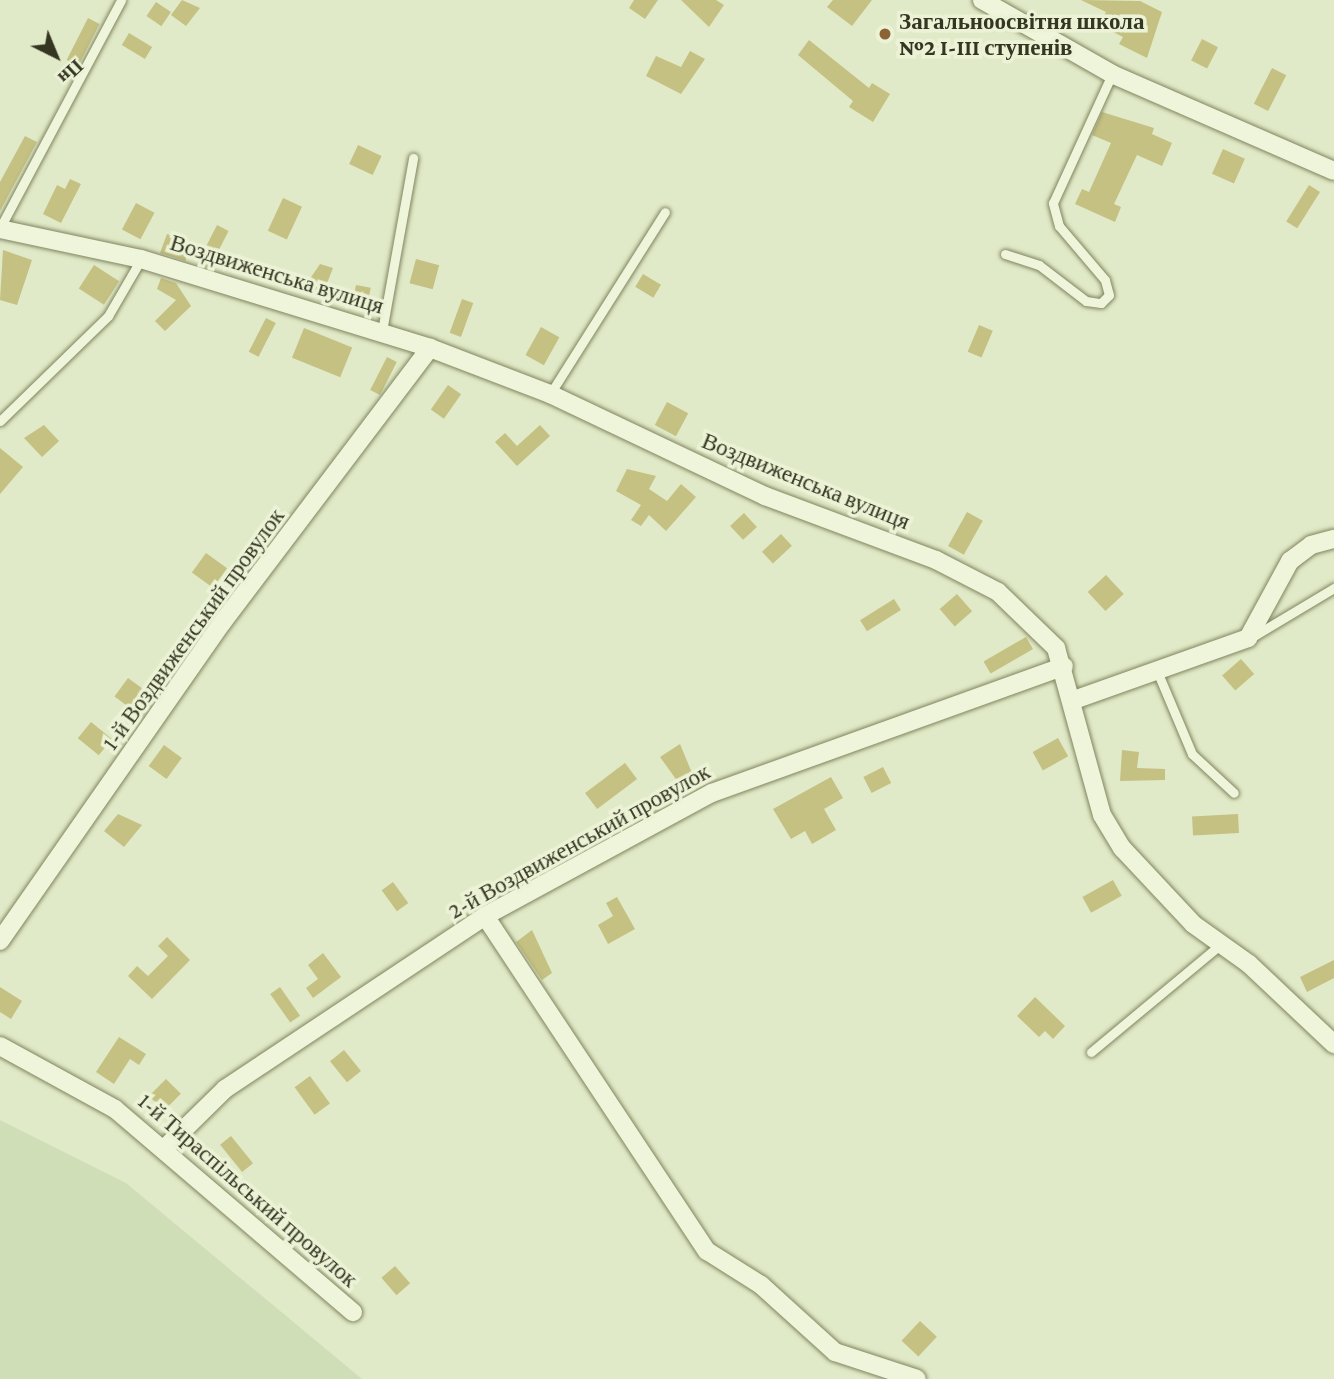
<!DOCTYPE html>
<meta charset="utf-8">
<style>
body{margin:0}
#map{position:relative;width:1334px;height:1379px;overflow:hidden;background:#e1eac8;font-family:"Crimson Pro",serif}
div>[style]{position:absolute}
.farmland>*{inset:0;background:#cfdeb6}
.building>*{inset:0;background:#c4c182;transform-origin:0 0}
.roads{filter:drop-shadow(0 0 2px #81845f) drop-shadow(0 0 2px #81845f)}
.lane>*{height:9px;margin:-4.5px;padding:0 4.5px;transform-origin:4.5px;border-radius:4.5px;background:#eff5da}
.street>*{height:18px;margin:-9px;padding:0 9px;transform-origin:9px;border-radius:9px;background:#eff5da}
.dots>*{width:19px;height:19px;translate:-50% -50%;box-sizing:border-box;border:4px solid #ebf2d6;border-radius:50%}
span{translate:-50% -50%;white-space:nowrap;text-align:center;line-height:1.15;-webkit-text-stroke:7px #ebf2d6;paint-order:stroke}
.poi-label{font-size:23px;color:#353621;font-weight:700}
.left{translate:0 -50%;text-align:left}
.street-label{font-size:23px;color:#353621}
.north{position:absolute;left:21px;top:21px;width:70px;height:70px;-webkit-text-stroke:5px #ebf2d6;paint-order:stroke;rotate:137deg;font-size:19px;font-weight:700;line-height:28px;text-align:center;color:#353621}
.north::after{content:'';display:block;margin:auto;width:24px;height:32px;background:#353621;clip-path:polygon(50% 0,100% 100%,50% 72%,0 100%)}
</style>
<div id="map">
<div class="farmland">
<div style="clip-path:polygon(0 1120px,126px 1183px,362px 1379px,0 1379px)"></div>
</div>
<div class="building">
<div style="clip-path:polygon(182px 0,200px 8px,186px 26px,171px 15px)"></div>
<div style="clip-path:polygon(634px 0,658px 0,645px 19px,629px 8px)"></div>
<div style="clip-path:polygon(681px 0,716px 0,724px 5px,709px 27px)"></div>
<div style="clip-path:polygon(833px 0,872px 0,852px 26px,827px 7px)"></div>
<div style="clip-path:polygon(1081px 0,1140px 1px,1162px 12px,1147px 58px,1119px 44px,1123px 37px,1099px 25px,1106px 12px)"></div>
<div style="left:156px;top:2px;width:18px;height:17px;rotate:34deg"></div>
<div style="left:88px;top:18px;width:13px;height:47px;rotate:27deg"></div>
<div style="left:129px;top:33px;width:27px;height:14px;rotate:31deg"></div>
<div style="left:1202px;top:39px;width:18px;height:24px;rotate:27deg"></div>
<div style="clip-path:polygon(809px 40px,869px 88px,872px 83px,890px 94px,873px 122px,849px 107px,853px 101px,798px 55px)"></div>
<div style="clip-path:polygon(690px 51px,705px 59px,681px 94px,646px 76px,656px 56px,681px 67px)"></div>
<div style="left:1272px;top:68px;width:16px;height:40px;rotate:27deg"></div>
<div style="clip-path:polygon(1102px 112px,1154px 128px,1152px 134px,1172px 143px,1162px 166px,1137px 155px,1114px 204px,1121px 207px,1115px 222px,1075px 204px,1082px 189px,1089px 192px,1111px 143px,1092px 135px)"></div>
<div style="clip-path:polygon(25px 136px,37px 142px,0 211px,0 182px)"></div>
<div style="left:358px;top:145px;width:26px;height:21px;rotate:25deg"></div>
<div style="left:1223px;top:149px;width:24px;height:27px;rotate:24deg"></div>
<div style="clip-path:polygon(70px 179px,81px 184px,61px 223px,43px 214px,57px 185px,65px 189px)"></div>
<div style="left:1309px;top:185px;width:13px;height:43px;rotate:32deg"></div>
<div style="left:283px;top:198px;width:21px;height:36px;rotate:25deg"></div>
<div style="left:136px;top:203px;width:21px;height:30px;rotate:28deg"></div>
<div style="left:217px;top:225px;width:13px;height:42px;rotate:27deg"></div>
<div style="clip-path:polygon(167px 234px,185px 241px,186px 261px,160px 253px)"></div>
<div style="clip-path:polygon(3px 250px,32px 260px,17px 305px,0 300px)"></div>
<div style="left:416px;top:259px;width:24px;height:25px;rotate:15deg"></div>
<div style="clip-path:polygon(320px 264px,333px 268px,322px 296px,303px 289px)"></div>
<div style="left:94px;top:265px;width:30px;height:28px;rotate:33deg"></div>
<div style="left:643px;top:274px;width:21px;height:15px;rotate:31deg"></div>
<div style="clip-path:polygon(161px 278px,176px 283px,191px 306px,165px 331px,155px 321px,176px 300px,157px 289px)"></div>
<div style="left:356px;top:285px;width:15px;height:19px;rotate:11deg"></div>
<div style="left:462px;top:299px;width:12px;height:36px;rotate:20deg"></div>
<div style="left:266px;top:318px;width:11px;height:38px;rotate:27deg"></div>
<div style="left:979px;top:325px;width:15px;height:29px;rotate:23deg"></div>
<div style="left:541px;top:327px;width:21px;height:32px;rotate:29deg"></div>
<div style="left:304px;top:328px;width:52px;height:32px;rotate:22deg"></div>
<div style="left:387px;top:357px;width:11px;height:37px;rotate:27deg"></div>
<div style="left:448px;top:385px;width:16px;height:30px;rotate:35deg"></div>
<div style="left:667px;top:402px;width:24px;height:26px;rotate:28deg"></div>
<div style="clip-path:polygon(44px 425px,59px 441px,42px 457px,24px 438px)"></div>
<div style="clip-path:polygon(540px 425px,550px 436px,517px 466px,495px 442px,505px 433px,517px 446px)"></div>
<div style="clip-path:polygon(0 448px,23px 467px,0 494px)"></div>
<div style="clip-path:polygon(627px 469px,656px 476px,649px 489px,667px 501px,681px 484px,696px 497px,666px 531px,649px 515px,641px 526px,631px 520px,641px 505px,616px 491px)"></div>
<div style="left:967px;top:512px;width:18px;height:39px;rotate:29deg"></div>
<div style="left:744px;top:513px;width:19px;height:19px;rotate:47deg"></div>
<div style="left:781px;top:534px;width:16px;height:26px;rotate:47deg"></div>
<div style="left:206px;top:553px;width:26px;height:24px;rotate:36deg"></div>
<div style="left:1106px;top:575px;width:26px;height:25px;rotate:47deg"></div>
<div style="left:957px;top:594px;width:23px;height:23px;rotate:49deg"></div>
<div style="left:894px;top:599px;width:13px;height:40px;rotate:58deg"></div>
<div style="left:1026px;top:637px;width:14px;height:49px;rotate:60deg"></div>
<div style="left:1241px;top:659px;width:20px;height:25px;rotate:49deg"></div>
<div style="left:128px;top:678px;width:26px;height:23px;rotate:36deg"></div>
<div style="left:91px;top:722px;width:27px;height:21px;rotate:39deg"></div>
<div style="left:1058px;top:738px;width:21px;height:29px;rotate:61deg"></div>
<div style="clip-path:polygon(680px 744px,692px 773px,678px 782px,660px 757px)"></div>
<div style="left:164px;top:745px;width:22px;height:26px;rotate:36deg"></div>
<div style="clip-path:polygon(1122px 750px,1139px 752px,1137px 768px,1165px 769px,1165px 780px,1120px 781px)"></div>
<div style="left:625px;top:763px;width:20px;height:50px;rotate:53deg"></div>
<div style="left:883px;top:767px;width:18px;height:22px;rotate:63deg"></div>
<div style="clip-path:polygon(831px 777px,843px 798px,824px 809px,836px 830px,812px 844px,805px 831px,791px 839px,773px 809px)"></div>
<div style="clip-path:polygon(118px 814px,142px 825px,124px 847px,104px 831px)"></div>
<div style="left:1238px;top:814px;width:19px;height:46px;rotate:87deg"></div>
<div style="left:1113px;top:880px;width:18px;height:35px;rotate:61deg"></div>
<div style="left:393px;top:882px;width:26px;height:14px;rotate:54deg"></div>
<div style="clip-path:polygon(617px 897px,635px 929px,608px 944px,598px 925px,613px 916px,606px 903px)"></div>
<div style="clip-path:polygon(532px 930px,552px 973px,542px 980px,516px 942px)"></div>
<div style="clip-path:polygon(167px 937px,190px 960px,152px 999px,128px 976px,137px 966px,148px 976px,168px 956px,158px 946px)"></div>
<div style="clip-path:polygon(323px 953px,341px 977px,313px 998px,306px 988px,318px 979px,308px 965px)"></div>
<div style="clip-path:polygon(1334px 960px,1334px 978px,1307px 992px,1300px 977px)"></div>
<div style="clip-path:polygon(0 987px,22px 1001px,11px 1019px,0 1012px)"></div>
<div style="left:280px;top:987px;width:35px;height:12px;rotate:55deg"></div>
<div style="clip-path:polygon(1035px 997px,1065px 1026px,1053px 1039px,1045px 1031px,1039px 1037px,1017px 1016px)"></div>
<div style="clip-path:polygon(119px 1037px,146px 1054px,139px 1065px,130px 1059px,114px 1084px,96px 1072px)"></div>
<div style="left:344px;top:1050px;width:27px;height:18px;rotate:51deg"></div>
<div style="left:310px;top:1076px;width:34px;height:19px;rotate:54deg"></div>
<div style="left:166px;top:1079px;width:21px;height:24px;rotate:45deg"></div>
<div style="left:231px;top:1136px;width:35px;height:14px;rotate:51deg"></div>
<div style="left:395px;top:1266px;width:23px;height:18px;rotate:49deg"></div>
<div style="left:920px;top:1321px;width:23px;height:27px;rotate:43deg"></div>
</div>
<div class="roads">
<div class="lane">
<div style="left:0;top:228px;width:258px;rotate:-62deg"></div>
<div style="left:1005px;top:254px;width:36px;rotate:18deg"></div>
<div style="left:1039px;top:265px;width:59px;rotate:37.5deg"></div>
<div style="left:1086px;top:301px;width:15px;rotate:8deg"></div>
<div style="left:1101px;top:303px;width:11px;rotate:-45deg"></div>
<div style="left:1109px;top:295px;width:16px;rotate:-105deg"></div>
<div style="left:1105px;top:280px;width:71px;rotate:-130.4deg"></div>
<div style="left:1059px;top:226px;width:24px;rotate:-105deg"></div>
<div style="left:1053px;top:203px;width:142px;rotate:-65.4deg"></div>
<div style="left:382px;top:331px;width:176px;rotate:-79.8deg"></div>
<div style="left:550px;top:394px;width:215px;rotate:-57.7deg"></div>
<div style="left:0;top:421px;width:151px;rotate:-44.2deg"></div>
<div style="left:108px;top:316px;width:66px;rotate:-59.9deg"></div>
<div style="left:1252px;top:637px;width:96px;rotate:-30.9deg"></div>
<div style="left:1157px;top:671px;width:90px;rotate:67.1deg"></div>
<div style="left:1192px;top:754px;width:57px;rotate:42.9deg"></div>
<div style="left:1091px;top:1052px;width:168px;rotate:-39.7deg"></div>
</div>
<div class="street">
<div style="left:982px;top:0;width:150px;rotate:29.6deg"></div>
<div style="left:1112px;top:74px;width:242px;rotate:23.6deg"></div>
<div style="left:0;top:229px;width:144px;rotate:12deg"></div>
<div style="left:141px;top:259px;width:302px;rotate:17.1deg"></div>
<div style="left:430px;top:348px;width:129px;rotate:21deg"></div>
<div style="left:550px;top:394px;width:238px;rotate:25.4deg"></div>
<div style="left:765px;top:496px;width:183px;rotate:20.5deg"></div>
<div style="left:936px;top:560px;width:70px;rotate:27.3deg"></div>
<div style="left:998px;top:592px;width:81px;rotate:44deg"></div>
<div style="left:1056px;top:648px;width:173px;rotate:74.6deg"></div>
<div style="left:1102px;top:815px;width:39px;rotate:59deg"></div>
<div style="left:1122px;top:848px;width:104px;rotate:46.9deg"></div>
<div style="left:1193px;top:924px;width:69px;rotate:35.5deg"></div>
<div style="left:1249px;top:964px;width:117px;rotate:43.3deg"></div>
<div style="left:1074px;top:700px;width:185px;rotate:-19.6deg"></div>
<div style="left:1248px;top:638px;width:88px;rotate:-61.4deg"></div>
<div style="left:1290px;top:561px;width:26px;rotate:-37deg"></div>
<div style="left:1311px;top:545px;width:24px;rotate:-15deg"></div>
<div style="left:485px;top:916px;width:402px;rotate:56.5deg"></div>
<div style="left:707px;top:1251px;width:64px;rotate:32.2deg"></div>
<div style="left:761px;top:1285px;width:100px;rotate:42.2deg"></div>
<div style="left:835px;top:1352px;width:86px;rotate:18.2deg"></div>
<div style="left:0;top:941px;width:388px;rotate:-55.1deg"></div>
<div style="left:222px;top:623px;width:345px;rotate:-52.9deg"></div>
<div style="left:0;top:1046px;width:131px;rotate:28.7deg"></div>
<div style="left:115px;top:1109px;width:313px;rotate:40.5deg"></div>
<div style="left:166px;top:1147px;width:83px;rotate:-44.5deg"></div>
<div style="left:225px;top:1089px;width:312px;rotate:-33.6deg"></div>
<div style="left:485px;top:916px;width:258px;rotate:-28.5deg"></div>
<div style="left:712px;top:793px;width:374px;rotate:-19.8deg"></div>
</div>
</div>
<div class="dots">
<div style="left:885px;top:34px;background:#8c6335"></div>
</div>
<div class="poi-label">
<span class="left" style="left:899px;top:34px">Загальноосвітня школа<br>№2 I-III ступенів</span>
</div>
<div class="street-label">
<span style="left:277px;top:274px;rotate:17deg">Воздвиженська вулиця</span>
<span style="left:806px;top:481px;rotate:22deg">Воздвиженська вулиця</span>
<span style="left:193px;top:629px;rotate:-54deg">1-й Воздвиженський провулок</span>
<span style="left:579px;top:841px;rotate:-29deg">2-й Воздвиженський провулок</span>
<span style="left:248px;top:1190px;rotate:41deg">1-й Тираспільський провулок</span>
</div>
<div class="north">Пн</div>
</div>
